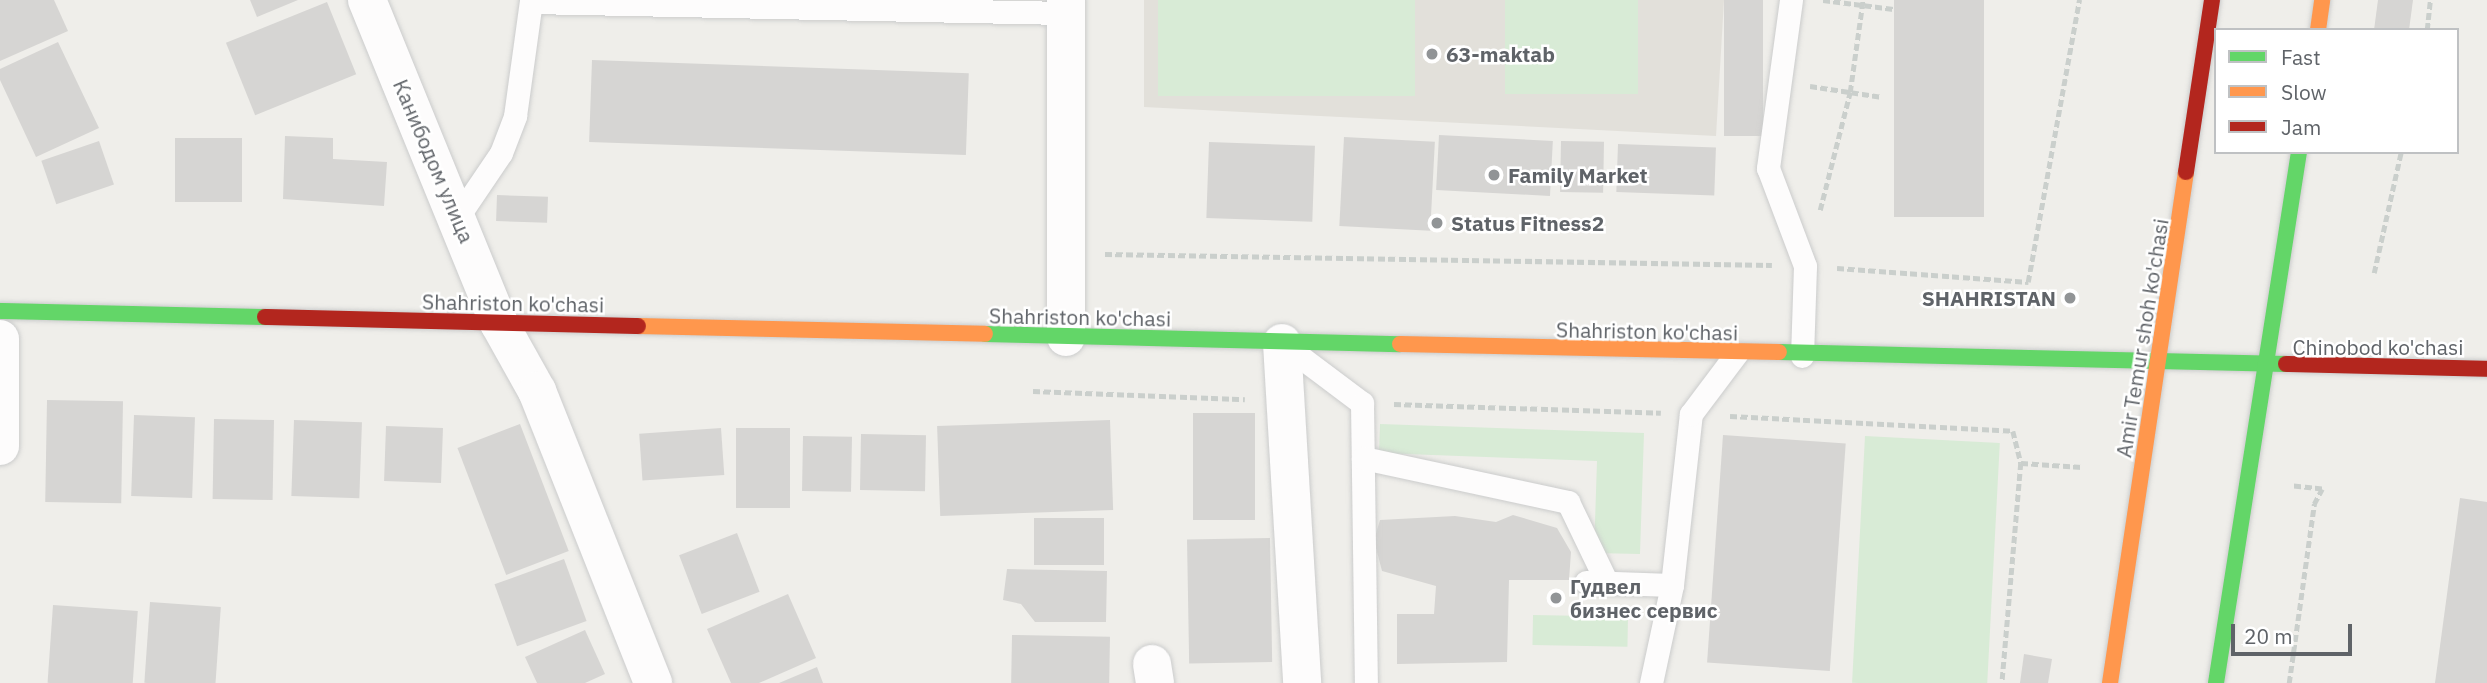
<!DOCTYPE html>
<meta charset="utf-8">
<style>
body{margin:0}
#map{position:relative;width:2487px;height:683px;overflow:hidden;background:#efeeea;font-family:"IBM Plex Sans",sans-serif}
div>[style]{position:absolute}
.education>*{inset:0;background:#e2e0da}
.green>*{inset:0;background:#d8ebd6;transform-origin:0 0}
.building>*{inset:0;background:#d6d5d3;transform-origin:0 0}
.path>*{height:4.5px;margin-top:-2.25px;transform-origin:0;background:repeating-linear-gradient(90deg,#cacfcc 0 7px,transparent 0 10.5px)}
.roads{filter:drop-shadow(0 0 2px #cbcccc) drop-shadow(0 0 2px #cbcccc)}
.lane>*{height:23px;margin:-11.5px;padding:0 11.5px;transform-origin:11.5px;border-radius:11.5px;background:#fdfcfc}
.street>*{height:38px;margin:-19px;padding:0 19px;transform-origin:19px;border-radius:19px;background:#fdfcfc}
.fast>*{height:16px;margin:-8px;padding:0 8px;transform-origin:8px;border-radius:8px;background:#63d668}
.slow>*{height:16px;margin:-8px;padding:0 8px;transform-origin:8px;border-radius:8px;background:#ff974d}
.jam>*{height:16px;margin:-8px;padding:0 8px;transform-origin:8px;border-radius:8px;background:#b3261e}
.dots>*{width:19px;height:19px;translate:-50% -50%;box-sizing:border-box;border:4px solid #fff;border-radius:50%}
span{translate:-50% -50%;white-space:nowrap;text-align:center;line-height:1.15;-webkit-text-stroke:5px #fff;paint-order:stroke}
.poi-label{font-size:21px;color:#5f6368;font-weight:700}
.left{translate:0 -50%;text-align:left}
.right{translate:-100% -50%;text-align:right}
.street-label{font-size:21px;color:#5f6368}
.legend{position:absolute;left:2214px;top:28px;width:245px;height:126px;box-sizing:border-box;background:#fff;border:2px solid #bfc1c3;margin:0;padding:9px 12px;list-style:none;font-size:21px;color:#5f6368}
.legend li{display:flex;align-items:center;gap:14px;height:35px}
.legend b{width:35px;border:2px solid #bfc1c3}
.scale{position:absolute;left:2231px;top:624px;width:121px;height:32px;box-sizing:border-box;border:4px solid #5f6368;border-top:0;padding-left:9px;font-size:21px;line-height:24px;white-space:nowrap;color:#5f6368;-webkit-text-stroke:5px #fff;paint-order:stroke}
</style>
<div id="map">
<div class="education">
<div style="clip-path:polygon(1144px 0,1724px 0,1716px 136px,1144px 107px)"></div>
</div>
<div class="green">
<div style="left:1158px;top:0;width:257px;height:96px"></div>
<div style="left:1505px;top:0;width:133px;height:94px"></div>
<div style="clip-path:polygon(1380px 424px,1644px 433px,1640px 554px,1594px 553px,1597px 461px,1379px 453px)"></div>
<div style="left:1865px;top:436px;width:135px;height:247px;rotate:3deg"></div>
<div style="left:1533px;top:615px;width:95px;height:30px;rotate:1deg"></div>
</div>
<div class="building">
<div style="clip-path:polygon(0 0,54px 0,68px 31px,0 61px)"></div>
<div style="clip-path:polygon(250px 0,298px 0,257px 17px)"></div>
<div style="left:1724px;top:0;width:39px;height:136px"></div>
<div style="left:1894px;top:0;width:90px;height:217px"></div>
<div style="clip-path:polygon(2378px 0,2413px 0,2409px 30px,2374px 30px)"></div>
<div style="left:327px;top:2px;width:78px;height:109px;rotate:68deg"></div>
<div style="clip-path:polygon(58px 42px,99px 128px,36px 157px,0 80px,0 69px)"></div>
<div style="left:592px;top:60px;width:377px;height:82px;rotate:2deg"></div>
<div style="left:1439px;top:135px;width:114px;height:55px;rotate:3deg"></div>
<div style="clip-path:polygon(285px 136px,333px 138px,333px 159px,387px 162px,384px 206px,283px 199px)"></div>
<div style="left:1344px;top:137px;width:91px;height:89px;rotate:3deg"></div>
<div style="left:175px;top:138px;width:67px;height:64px"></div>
<div style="left:99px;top:141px;width:46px;height:61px;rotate:71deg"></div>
<div style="left:1561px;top:141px;width:43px;height:51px;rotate:1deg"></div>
<div style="left:1209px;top:142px;width:106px;height:76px;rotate:2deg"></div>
<div style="left:1618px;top:144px;width:98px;height:48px;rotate:2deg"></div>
<div style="left:497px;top:195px;width:51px;height:26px;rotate:2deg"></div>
<div style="left:47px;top:400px;width:76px;height:102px;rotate:1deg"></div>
<div style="left:1193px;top:413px;width:62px;height:107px"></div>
<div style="left:134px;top:415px;width:61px;height:81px;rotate:2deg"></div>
<div style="left:214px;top:419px;width:60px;height:80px;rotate:1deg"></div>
<div style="left:294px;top:420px;width:68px;height:76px;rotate:2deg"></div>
<div style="left:1110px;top:420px;width:90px;height:173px;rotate:88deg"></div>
<div style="left:520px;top:424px;width:136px;height:67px;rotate:69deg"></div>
<div style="left:386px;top:426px;width:57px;height:55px;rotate:2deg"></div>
<div style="left:721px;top:428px;width:47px;height:82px;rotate:86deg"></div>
<div style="left:736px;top:428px;width:54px;height:80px"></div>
<div style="left:861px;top:434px;width:65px;height:56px;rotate:1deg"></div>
<div style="left:1723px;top:435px;width:123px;height:228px;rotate:4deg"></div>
<div style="left:803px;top:436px;width:49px;height:55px;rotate:1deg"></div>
<div style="clip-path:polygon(2460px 498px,2487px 502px,2487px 683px,2435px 683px)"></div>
<div style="clip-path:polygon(1513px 515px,1557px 528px,1571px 552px,1569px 580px,1509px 580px,1507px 662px,1397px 664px,1397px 614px,1434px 614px,1436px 586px,1382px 571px,1374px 540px,1380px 520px,1455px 516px,1496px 522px)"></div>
<div style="left:1034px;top:518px;width:70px;height:47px"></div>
<div style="left:737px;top:533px;width:63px;height:62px;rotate:69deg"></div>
<div style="left:1270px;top:538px;width:124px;height:83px;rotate:89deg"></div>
<div style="left:564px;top:559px;width:66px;height:74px;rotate:70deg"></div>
<div style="clip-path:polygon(1007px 569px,1107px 571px,1106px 622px,1035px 622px,1021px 604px,1003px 600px)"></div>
<div style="clip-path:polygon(788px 594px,816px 658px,759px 683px,731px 683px,707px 629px)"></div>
<div style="left:150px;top:602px;width:71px;height:81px;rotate:4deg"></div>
<div style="left:53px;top:605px;width:85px;height:78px;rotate:4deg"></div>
<div style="clip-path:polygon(585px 630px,605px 674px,585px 683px,537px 683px,525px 657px)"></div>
<div style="left:1012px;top:635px;width:98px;height:48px;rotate:1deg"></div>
<div style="clip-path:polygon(2024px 654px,2052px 659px,2048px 683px,2020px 683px)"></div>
<div style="clip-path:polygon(817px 667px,823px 683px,779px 683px)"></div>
</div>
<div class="path">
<div style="left:1823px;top:0;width:71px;rotate:7.3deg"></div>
<div style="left:2427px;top:30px;width:30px;rotate:-84deg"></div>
<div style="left:1810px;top:86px;width:73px;rotate:8.7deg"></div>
<div style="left:1820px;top:210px;width:122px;rotate:-75.7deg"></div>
<div style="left:1850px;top:92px;width:93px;rotate:-82deg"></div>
<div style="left:1105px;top:254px;width:667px;rotate:0.94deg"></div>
<div style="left:1837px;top:268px;width:192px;rotate:4.2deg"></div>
<div style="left:2028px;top:282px;width:287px;rotate:-79.7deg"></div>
<div style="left:2374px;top:273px;width:124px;rotate:-77.4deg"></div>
<div style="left:1033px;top:391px;width:212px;rotate:2.2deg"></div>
<div style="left:1394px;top:404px;width:267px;rotate:1.9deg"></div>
<div style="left:1730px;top:416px;width:283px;rotate:3deg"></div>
<div style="left:2013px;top:431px;width:33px;rotate:76deg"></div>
<div style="left:2021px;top:463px;width:221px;rotate:94.9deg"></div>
<div style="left:2021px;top:463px;width:61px;rotate:3.8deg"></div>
<div style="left:2289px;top:683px;width:181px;rotate:-82deg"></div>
<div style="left:2314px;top:504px;width:17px;rotate:-62deg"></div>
<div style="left:2322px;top:489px;width:31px;rotate:-174deg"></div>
</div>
<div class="roads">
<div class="lane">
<div style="left:1791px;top:0;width:170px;rotate:97.8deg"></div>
<div style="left:1768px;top:168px;width:105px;rotate:69.3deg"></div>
<div style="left:1805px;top:266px;width:90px;rotate:91.9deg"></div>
<div style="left:531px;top:2px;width:535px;rotate:1.18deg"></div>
<div style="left:457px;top:218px;width:78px;rotate:-55.9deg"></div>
<div style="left:501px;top:153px;width:40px;rotate:-69deg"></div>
<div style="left:515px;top:116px;width:117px;rotate:-82.1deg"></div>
<div style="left:1282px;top:343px;width:100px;rotate:36.9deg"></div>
<div style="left:1362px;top:403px;width:280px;rotate:89.2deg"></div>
<div style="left:1363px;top:458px;width:210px;rotate:12.1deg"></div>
<div style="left:1568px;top:502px;width:90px;rotate:64.3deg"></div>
<div style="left:1586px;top:582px;width:86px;rotate:2deg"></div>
<div style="left:1672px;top:585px;width:172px;rotate:-83.7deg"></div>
<div style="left:1691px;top:414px;width:75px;rotate:-53.1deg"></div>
<div style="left:1651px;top:683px;width:100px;rotate:-77.9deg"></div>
</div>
<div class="street">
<div style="left:367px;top:0;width:349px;rotate:67.8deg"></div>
<div style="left:499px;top:323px;width:78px;rotate:60.8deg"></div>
<div style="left:537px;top:391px;width:314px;rotate:68.3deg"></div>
<div style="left:1066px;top:0;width:337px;rotate:90deg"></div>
<div style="left:0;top:339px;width:107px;rotate:90deg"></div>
<div style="left:1282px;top:343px;width:341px;rotate:86.6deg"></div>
<div style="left:1152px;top:664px;width:19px;rotate:81deg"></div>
</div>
<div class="fast">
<div style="left:0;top:311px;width:265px;rotate:1.3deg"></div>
<div style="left:985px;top:334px;width:415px;rotate:1.4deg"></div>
<div style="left:1779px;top:352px;width:507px;rotate:1.36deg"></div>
<div style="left:2216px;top:683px;width:537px;rotate:-81.12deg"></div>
</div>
<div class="slow">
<div style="left:2318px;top:30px;width:30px;rotate:-82deg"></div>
<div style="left:638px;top:326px;width:347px;rotate:1.3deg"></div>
<div style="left:1400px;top:344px;width:379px;rotate:1.2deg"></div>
<div style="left:2110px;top:683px;width:517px;rotate:-81.54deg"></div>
</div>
<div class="jam">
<div style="left:2186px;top:172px;width:174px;rotate:-81.4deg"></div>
<div style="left:265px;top:317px;width:373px;rotate:1.4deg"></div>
<div style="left:2286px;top:364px;width:201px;rotate:1.4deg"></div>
</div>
</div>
<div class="dots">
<div style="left:1432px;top:54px;background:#919496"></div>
<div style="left:1494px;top:175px;background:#919496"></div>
<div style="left:1437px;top:223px;background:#919496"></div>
<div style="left:2070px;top:298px;background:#919496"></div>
<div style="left:1556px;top:598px;background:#919496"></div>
</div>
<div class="poi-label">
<span class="left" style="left:1446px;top:54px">63-maktab</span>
<span class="left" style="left:1508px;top:175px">Family Market</span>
<span class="left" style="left:1451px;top:223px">Status Fitness2</span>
<span class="right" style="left:2056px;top:298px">SHAHRISTAN</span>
<span class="left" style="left:1570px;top:598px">Гудвел<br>бизнес сервис</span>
</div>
<div class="street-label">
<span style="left:434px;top:161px;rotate:67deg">Канибодом улица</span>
<span style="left:513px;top:303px;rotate:1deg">Shahriston ko'chasi</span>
<span style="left:1080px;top:317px;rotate:1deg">Shahriston ko'chasi</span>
<span style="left:1647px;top:331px;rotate:1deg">Shahriston ko'chasi</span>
<span style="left:2142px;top:338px;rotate:-81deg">Amir Temur shoh ko'chasi</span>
<span style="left:2378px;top:347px">Chinobod ko'chasi</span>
</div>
<ul class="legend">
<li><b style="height:9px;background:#63d668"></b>Fast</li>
<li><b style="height:9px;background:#ff974d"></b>Slow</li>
<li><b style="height:9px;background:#b3261e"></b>Jam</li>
</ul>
<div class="scale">20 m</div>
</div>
